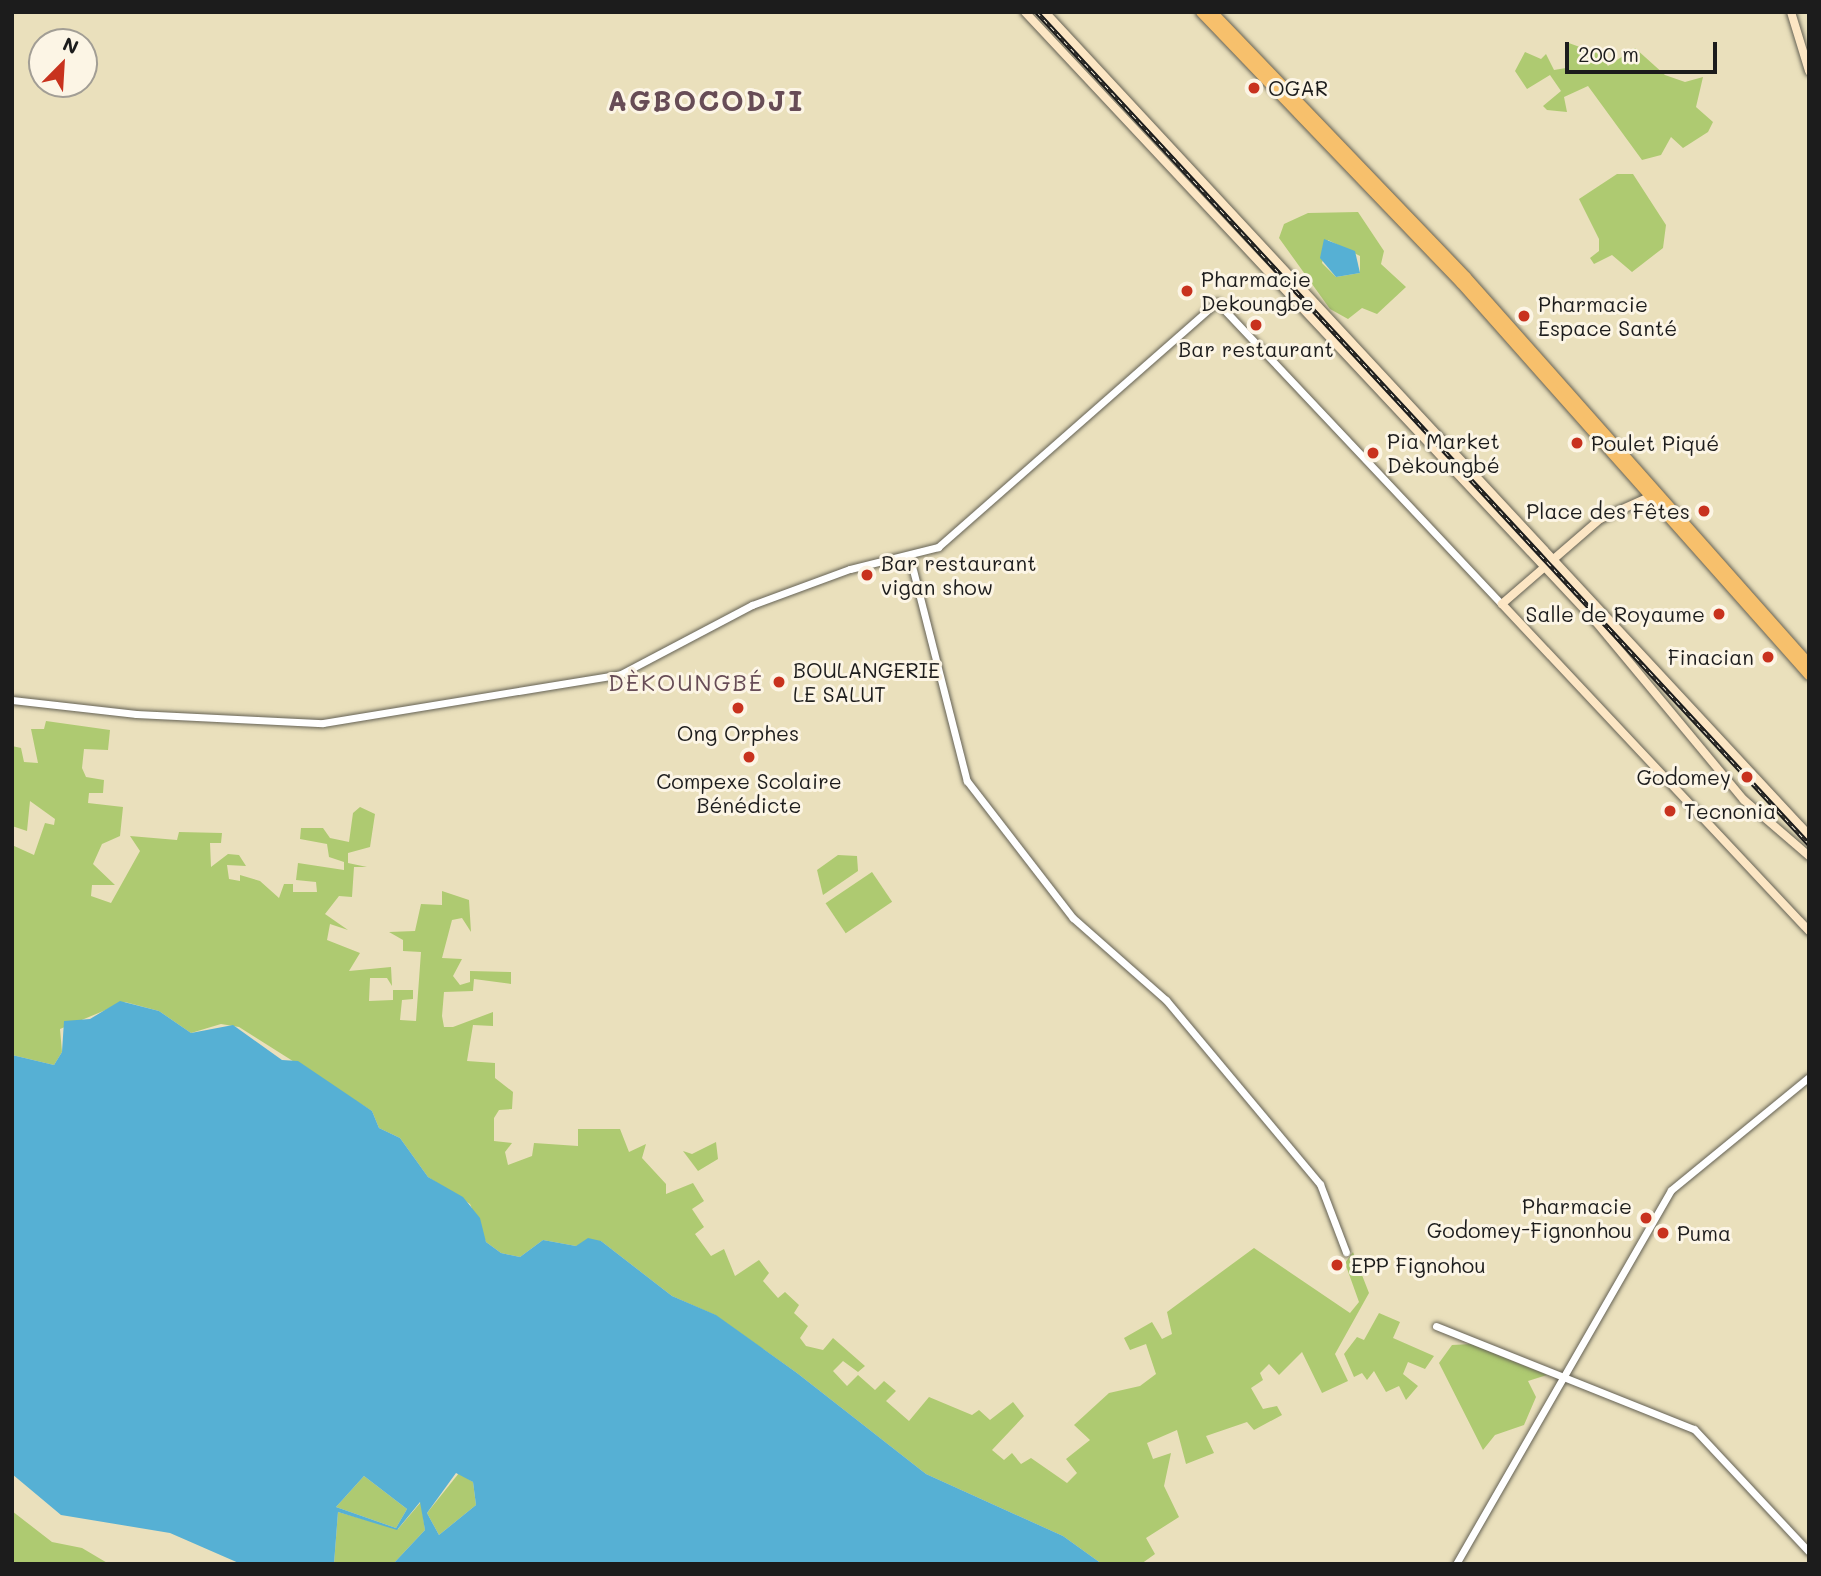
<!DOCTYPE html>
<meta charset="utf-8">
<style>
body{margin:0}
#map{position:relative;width:1821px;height:1576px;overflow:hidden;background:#eae0bc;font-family:Mali,sans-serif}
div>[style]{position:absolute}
.green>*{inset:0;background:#aeca71;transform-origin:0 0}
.water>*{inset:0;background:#56b0d4}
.roads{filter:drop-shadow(0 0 2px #646154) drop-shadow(0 0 2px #646154)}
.tertiary>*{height:7px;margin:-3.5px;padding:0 3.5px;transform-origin:3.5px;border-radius:3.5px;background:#fff}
.secondary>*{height:8px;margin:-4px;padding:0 4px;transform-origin:4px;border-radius:4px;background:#fce6c4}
.trunk>*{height:10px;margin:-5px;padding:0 5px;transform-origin:5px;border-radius:5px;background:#f7c06c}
.rail>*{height:4.5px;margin-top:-2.25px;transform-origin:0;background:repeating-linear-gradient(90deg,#fcf5e5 0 5px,#1c1c1c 0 10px);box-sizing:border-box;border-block:2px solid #1c1c1c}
.dots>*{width:19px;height:19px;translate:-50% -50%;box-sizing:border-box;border:4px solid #fcf5e5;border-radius:50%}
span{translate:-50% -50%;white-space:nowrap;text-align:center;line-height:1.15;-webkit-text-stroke:6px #fcf5e5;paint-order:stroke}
.poi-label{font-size:21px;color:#1c1c1c}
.left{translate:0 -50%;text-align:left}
.right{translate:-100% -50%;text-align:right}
.neighbourhood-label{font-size:23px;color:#674c56;letter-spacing:2px}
.district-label{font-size:28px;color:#674c56;font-weight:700;letter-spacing:2px}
.frame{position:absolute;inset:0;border:14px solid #1c1c1c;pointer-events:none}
.north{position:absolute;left:28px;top:28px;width:70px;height:70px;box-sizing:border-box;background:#fcf5e5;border:2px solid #a29e95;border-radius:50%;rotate:24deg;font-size:19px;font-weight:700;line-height:28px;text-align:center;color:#1c1c1c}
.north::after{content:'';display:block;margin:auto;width:24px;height:32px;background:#c8321e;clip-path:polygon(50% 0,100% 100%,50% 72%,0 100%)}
.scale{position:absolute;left:1565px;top:42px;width:152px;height:32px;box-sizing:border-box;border:4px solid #1c1c1c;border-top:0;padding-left:9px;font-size:21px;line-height:24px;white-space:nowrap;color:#1c1c1c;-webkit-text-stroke:5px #fcf5e5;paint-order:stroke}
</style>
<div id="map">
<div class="green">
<div style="clip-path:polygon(1566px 42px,1599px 54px,1608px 66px,1635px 48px,1665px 75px,1685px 82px,1703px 77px,1696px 107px,1713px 122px,1708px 132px,1683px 148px,1671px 137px,1661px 155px,1642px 160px,1588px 86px,1564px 97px,1567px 112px,1547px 110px,1543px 106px,1561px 91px,1550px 75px,1527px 89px,1515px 71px,1525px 52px,1541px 59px,1546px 54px,1554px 70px,1566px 68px)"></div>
<div style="clip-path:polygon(1617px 174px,1633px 174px,1666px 225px,1663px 248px,1632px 272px,1612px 255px,1594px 264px,1590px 258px,1599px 251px,1599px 239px,1579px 199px)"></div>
<div style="clip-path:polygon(evenodd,1358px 212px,1384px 251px,1381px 264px,1406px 287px,1377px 314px,1362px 308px,1348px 319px,1330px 309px,1279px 238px,1284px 224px,1308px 213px,1358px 212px,1328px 240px,1360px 256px,1360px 273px,1336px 277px,1322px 263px,1328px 240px)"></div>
<div style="clip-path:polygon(46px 721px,110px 730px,108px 750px,84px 749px,82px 768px,86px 777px,104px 780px,103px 793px,89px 793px,88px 803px,123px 807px,120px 836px,102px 844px,93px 864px,115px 885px,92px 885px,91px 896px,111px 903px,140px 851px,130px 836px,177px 840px,179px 832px,222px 833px,221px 843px,210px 843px,211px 867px,228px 854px,239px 855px,246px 866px,227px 865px,229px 879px,240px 881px,240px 875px,260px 881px,279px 898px,284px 884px,293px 884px,293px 892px,317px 892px,316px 882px,296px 880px,298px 863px,344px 870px,344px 862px,329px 857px,327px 844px,300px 839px,301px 828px,323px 828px,330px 838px,349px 842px,353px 813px,360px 807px,375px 814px,370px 847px,348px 853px,348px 863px,367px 867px,354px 867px,352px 897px,339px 896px,325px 914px,348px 930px,330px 924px,327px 940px,360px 953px,349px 971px,391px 967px,392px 986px,387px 978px,370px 978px,369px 1001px,393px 1000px,393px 990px,413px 990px,413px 999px,402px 1000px,400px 1020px,416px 1021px,421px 952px,403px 951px,403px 940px,389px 932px,415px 931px,421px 904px,442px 905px,442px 891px,469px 900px,471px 932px,462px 918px,452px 920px,442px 958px,462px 959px,453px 976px,460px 985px,470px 982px,470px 971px,511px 972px,511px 984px,474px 979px,473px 991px,444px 992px,442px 1016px,444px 1027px,453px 1027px,493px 1012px,493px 1026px,473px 1025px,467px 1061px,495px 1063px,495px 1078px,513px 1092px,512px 1109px,499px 1110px,494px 1118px,494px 1141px,512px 1143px,505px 1152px,508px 1165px,532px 1156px,534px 1143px,578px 1146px,578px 1129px,620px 1129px,629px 1152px,646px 1144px,642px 1158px,666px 1184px,666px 1194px,693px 1183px,704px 1201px,692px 1209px,704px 1227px,695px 1234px,711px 1256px,724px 1249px,735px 1276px,759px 1260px,769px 1273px,763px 1281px,778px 1298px,785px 1292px,799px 1305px,794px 1313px,808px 1326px,800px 1338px,806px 1346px,823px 1350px,833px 1338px,865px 1366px,858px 1372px,843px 1361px,833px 1371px,847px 1386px,858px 1375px,875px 1390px,884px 1381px,896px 1391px,886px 1401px,909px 1421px,929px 1397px,972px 1415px,979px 1410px,990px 1420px,1013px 1402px,1024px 1416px,992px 1450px,1004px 1460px,1012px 1453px,1021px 1464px,1031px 1458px,1067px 1483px,1077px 1473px,1066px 1459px,1090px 1440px,1074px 1425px,1109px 1393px,1140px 1386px,1156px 1374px,1146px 1344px,1130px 1350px,1124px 1338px,1152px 1322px,1162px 1339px,1172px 1334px,1167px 1312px,1254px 1248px,1350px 1313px,1359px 1302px,1345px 1263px,1353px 1252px,1369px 1293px,1335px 1354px,1348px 1381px,1322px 1393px,1302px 1352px,1279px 1375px,1269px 1364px,1260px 1373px,1263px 1380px,1251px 1388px,1263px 1409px,1277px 1406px,1282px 1415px,1254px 1430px,1247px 1422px,1206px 1436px,1214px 1453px,1186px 1464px,1177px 1430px,1147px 1443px,1153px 1459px,1171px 1453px,1164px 1486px,1179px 1517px,1146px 1538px,1155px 1554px,1141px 1564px,1102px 1564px,1063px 1536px,926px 1474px,797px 1373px,715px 1315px,672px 1296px,601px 1241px,576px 1246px,543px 1240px,520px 1257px,501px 1253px,486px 1242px,470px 1204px,428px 1177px,400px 1138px,379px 1128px,372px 1111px,239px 1027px,221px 1024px,191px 1033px,159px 1011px,125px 1002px,60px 1029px,62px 1052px,54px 1065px,12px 1055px,12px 845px,34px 855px,45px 823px,54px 825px,55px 819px,30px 801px,27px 831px,12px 826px,12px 746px,21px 748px,24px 762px,38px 763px,31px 729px,44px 729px)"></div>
<div style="clip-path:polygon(838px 855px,857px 856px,858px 871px,823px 895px,817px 870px)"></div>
<div style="left:872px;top:872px;width:36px;height:56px;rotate:56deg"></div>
<div style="clip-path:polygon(716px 1142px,718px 1159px,698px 1171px,683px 1151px,692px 1154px)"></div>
<div style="clip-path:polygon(1379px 1313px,1400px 1322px,1393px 1338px,1434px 1356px,1425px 1369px,1408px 1362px,1403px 1374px,1418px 1386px,1406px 1400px,1399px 1386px,1386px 1392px,1374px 1371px,1367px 1380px,1362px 1373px,1354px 1377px,1344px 1354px,1357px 1337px,1364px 1340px)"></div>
<div style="clip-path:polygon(1471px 1344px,1547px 1375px,1528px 1381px,1536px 1397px,1524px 1425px,1495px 1435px,1483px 1450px,1439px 1363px,1452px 1345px)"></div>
<div style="clip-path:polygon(459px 1473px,473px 1482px,476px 1505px,439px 1535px,427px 1513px)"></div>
<div style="clip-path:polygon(364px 1476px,407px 1509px,396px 1528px,336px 1507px)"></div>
<div style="clip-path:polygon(421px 1502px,425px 1530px,393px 1564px,334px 1564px,338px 1512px,398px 1529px)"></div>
<div style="clip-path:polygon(12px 1511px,52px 1542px,82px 1548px,109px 1564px,12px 1564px)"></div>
</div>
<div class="water">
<div style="clip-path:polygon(1324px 239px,1355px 251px,1360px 273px,1336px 277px,1320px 258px)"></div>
<div style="clip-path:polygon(evenodd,120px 1001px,159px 1011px,191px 1033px,233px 1025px,282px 1060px,298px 1061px,372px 1111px,379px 1128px,400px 1138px,428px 1177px,463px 1197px,480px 1218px,486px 1242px,501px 1253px,520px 1257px,543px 1240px,576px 1246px,588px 1238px,601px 1241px,672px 1296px,716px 1315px,797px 1373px,926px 1474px,1063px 1536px,1102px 1564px,393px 1564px,425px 1530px,420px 1502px,397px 1530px,338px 1512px,334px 1564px,241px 1564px,170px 1533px,61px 1515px,12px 1474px,12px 1055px,54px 1065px,62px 1052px,64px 1021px,90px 1019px,120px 1001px,456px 1473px,473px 1482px,476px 1505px,439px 1535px,427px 1513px,456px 1473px,120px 1001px,364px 1476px,407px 1509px,396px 1528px,336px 1507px,364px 1476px)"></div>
</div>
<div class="roads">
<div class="tertiary">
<div style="left:910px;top:558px;width:230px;rotate:75.7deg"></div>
<div style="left:967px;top:781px;width:173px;rotate:52.3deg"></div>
<div style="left:1073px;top:918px;width:124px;rotate:41.4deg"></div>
<div style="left:1166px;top:1000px;width:240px;rotate:50.1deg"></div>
<div style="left:1320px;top:1184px;width:73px;rotate:69.1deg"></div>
<div style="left:12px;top:700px;width:125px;rotate:6.4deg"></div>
<div style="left:136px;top:714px;width:187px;rotate:2.8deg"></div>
<div style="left:323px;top:723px;width:302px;rotate:-9.3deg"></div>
<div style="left:621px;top:674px;width:148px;rotate:-27.8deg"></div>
<div style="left:752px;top:605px;width:104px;rotate:-20.2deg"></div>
<div style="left:850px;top:569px;width:91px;rotate:-14deg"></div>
<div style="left:938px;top:547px;width:371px;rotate:-41.3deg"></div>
<div style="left:1217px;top:302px;width:415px;rotate:46.7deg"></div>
<div style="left:1436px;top:1326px;width:278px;rotate:21.8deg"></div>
<div style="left:1694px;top:1429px;width:168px;rotate:46.9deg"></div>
<div style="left:1456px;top:1564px;width:431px;rotate:-60.1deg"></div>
<div style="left:1671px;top:1190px;width:178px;rotate:-39.3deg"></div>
</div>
<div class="secondary">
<div style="left:1025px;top:12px;width:836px;rotate:46.89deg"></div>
<div style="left:1596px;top:622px;width:231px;rotate:50.3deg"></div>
<div style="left:1744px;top:800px;width:86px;rotate:40.7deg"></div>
<div style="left:1045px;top:12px;width:1123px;rotate:47.13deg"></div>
<div style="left:1791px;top:12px;width:62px;rotate:73deg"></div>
<div style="left:1654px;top:495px;width:59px;rotate:156deg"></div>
<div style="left:1600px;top:519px;width:130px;rotate:139.1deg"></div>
<div style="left:1502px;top:604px;width:449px;rotate:46.8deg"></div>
</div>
<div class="trunk">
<div style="left:1201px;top:12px;width:376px;rotate:46.2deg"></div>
<div style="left:1461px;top:283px;width:524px;rotate:48.4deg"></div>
<div style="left:1212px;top:12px;width:367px;rotate:46.2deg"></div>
<div style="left:1466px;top:277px;width:517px;rotate:48.45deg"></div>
</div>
</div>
<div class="rail">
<div style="left:1037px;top:12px;width:1135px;rotate:47.14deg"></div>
</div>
<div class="dots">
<div style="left:1254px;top:88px;background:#c8321e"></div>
<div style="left:1187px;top:291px;background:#c8321e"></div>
<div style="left:1524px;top:316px;background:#c8321e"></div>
<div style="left:1256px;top:325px;background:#c8321e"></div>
<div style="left:1577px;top:443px;background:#c8321e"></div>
<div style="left:1373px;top:453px;background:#c8321e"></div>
<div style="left:1704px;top:511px;background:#c8321e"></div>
<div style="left:867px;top:575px;background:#c8321e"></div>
<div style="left:1719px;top:614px;background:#c8321e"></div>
<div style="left:1768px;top:657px;background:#c8321e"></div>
<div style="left:779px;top:682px;background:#c8321e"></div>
<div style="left:738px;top:708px;background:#c8321e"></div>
<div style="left:749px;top:757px;background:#c8321e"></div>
<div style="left:1747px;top:777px;background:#c8321e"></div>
<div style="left:1670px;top:811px;background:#c8321e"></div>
<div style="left:1646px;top:1218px;background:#c8321e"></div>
<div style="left:1663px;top:1233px;background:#c8321e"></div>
<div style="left:1337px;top:1265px;background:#c8321e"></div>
</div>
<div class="poi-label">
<span class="left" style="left:1268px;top:88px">OGAR</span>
<span class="left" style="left:1201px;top:291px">Pharmacie<br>Dekoungbe</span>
<span class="left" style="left:1538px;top:316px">Pharmacie<br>Espace Santé</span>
<span style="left:1256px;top:349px">Bar restaurant</span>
<span class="left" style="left:1387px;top:453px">Pia Market<br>Dèkoungbé</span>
<span class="left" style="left:1591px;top:443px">Poulet Piqué</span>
<span class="right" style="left:1690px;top:511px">Place des Fêtes</span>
<span class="left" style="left:881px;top:575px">Bar restaurant<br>vigan show</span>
<span class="right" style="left:1705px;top:614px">Salle de Royaume</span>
<span class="right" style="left:1754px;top:657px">Finacian</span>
<span class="left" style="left:793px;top:682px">BOULANGERIE<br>LE SALUT</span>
<span style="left:738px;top:733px">Ong Orphes</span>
<span class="right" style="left:1731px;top:777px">Godomey</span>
<span style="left:749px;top:793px">Compexe Scolaire<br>Bénédicte</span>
<span class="left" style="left:1684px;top:811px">Tecnonia</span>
<span class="right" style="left:1632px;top:1218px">Pharmacie<br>Godomey-Fignonhou</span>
<span class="left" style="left:1677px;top:1233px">Puma</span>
<span class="left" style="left:1351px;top:1265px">EPP Fignohou</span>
</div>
<div class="neighbourhood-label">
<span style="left:686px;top:682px">DÈKOUNGBÉ</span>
</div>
<div class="district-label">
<span style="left:706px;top:100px">AGBOCODJI</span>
</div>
<div class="frame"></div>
<div class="north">N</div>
<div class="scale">200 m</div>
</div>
